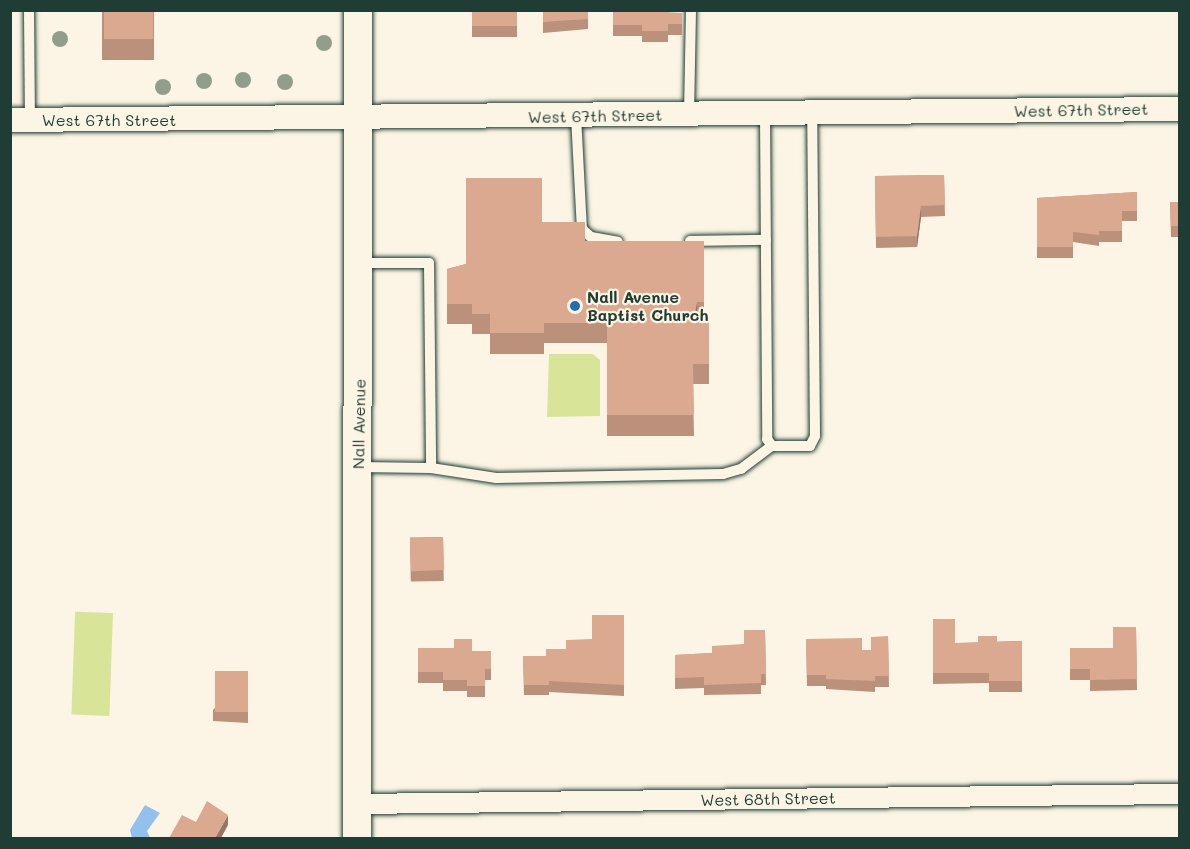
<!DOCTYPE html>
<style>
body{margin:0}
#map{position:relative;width:1190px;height:849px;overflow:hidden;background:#fcf5e5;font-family:Mali,sans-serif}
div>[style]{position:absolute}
.green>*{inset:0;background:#d8e598;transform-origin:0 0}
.water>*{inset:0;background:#91c1ec}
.roads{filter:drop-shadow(0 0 2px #1f3d34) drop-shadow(0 0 2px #1f3d34)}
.service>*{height:10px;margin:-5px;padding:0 5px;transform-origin:5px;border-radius:5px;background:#fcf5e5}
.minor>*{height:20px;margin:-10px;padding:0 10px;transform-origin:10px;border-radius:10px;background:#fcf5e5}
.tertiary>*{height:24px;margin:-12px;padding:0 12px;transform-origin:12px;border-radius:12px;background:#fcf5e5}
.secondary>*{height:28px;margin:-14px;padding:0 14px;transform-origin:14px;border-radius:14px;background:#fcf5e5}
.trees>*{width:16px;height:16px;margin:-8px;border-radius:50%;background:#929e8c}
.wall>*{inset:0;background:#bc917b;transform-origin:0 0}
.shaded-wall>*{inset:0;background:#997664}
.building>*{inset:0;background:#dba98f;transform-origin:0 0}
.dots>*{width:16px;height:16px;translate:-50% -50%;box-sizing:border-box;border:3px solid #fcf5e5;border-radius:50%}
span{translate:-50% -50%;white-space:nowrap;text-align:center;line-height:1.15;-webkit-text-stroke:4.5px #fcf5e5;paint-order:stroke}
.street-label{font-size:16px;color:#1f3d34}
.poi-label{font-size:16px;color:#1f3d34;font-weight:700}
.left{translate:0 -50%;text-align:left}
.frame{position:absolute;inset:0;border:12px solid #1f3d34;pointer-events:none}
</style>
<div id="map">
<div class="green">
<div style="clip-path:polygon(549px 354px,593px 354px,600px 360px,600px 416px,547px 417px)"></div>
<div style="left:113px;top:613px;width:103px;height:38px;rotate:92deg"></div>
</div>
<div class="water">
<div style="clip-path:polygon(145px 805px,160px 813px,147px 831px,150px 838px,132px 838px,130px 830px)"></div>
</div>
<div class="roads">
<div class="service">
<div style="left:29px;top:10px;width:110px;rotate:89.5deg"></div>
<div style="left:689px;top:114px;width:104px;rotate:-88.9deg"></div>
<div style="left:765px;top:114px;width:325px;rotate:89.6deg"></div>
<div style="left:767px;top:439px;width:9px;rotate:54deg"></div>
<div style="left:772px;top:446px;width:38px"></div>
<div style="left:810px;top:446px;width:11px;rotate:-63deg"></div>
<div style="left:815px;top:436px;width:323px;rotate:-90.5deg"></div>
<div style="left:576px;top:116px;width:113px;rotate:87deg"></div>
<div style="left:582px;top:229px;width:12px;rotate:42deg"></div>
<div style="left:591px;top:237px;width:27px;rotate:10deg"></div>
<div style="left:690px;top:241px;width:76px;rotate:-0.8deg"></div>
<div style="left:359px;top:263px;width:70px"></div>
<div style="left:429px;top:263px;width:205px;rotate:89.4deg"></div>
<div style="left:431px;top:468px;width:66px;rotate:8.7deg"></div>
<div style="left:496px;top:478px;width:227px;rotate:-1deg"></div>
<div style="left:723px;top:474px;width:19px;rotate:-16deg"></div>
<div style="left:741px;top:469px;width:39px;rotate:-37deg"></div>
<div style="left:358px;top:467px;width:73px;rotate:0.8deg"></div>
</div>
<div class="minor">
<div style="left:357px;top:804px;width:823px;rotate:-0.7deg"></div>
</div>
<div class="tertiary">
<div style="left:10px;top:120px;width:1170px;rotate:-0.54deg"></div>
</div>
<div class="secondary">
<div style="left:357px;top:838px;width:828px;rotate:-89.93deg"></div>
</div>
</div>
<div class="trees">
<div style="left:60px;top:39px"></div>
<div style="left:324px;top:43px"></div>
<div style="left:243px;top:80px"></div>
<div style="left:204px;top:81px"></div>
<div style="left:285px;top:82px"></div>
<div style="left:163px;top:87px"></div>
</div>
<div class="wall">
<div style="left:102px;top:10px;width:52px;height:50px"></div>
<div style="left:472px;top:10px;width:45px;height:27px"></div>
<div style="clip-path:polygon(543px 10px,588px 10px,588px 29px,543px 33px)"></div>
<div style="clip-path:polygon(613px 10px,682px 13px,682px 35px,668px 35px,668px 42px,642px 42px,642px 36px,613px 36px)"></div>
<div style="clip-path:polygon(944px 175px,945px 216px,921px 217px,917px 247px,876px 248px,875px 176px)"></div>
<div style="clip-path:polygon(1137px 192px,1137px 221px,1122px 221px,1122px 242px,1099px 242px,1099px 246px,1073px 242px,1073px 258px,1037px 258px,1037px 198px)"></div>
<div style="clip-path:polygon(1170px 202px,1179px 202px,1179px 249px,1179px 237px,1171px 237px)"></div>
<div style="clip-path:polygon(542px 222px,585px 241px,704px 241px,704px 322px,696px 323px,709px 323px,709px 384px,693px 384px,694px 436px,607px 436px,607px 343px,544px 343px,544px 354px,490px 354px,490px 334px,472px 334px,472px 324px,447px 324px,447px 269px,466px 264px)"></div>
<div style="left:443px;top:537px;width:44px;height:33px;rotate:89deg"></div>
<div style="clip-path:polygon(624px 615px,624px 696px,549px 692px,549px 695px,524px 695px,523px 656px,546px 656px,592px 639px)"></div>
<div style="clip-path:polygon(933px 619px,955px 643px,1022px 641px,1022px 692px,989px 692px,989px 683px,933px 684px)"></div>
<div style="clip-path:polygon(1136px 627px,1137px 690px,1090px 691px,1090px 680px,1070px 680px,1070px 648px,1113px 648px)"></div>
<div style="clip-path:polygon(765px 630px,766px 685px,761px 685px,761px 694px,704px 695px,704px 688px,675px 689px,675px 655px,712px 653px,744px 644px)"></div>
<div style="clip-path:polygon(888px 636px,889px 687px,875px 687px,875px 692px,826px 689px,826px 686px,807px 686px,806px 639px,862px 650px,871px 650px)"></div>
<div style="clip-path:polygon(418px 648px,472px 651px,491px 651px,491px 680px,485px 680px,485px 697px,467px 697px,467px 691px,443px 691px,443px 683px,418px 683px)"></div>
<div style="clip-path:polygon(248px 671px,248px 723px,213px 721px,213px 710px)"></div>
</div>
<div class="shaded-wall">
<div style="clip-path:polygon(921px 206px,921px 217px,917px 247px,917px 236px)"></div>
<div style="clip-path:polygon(697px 302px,697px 322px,693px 344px,693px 323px)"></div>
<div style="clip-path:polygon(228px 815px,228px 825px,221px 838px,215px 838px)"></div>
</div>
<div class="building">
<div style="left:104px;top:10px;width:49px;height:29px"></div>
<div style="left:472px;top:10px;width:45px;height:16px"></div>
<div style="clip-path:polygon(543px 10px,588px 10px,588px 19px,543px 22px)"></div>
<div style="clip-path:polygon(613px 10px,667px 10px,668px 13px,682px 13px,682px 24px,668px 24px,668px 31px,642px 31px,642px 25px,613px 25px)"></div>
<div style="clip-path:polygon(944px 175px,945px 205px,921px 206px,917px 236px,876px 237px,875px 176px)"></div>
<div style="clip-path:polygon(466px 178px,542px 178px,542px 222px,585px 222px,585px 241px,704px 241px,704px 302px,697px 302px,693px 323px,709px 323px,709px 364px,693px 364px,694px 415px,607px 415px,607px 323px,544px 323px,544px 333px,490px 333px,490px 314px,472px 314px,472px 304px,447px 304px,447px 269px,466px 264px)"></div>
<div style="clip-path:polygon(1137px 192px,1137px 211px,1122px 211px,1122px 231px,1099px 231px,1099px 235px,1073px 232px,1073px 247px,1037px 247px,1037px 198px)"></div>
<div style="clip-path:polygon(1170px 202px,1179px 202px,1179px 238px,1179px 226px,1171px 226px)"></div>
<div style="left:443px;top:537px;width:33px;height:33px;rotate:88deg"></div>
<div style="clip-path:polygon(592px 615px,624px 615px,624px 685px,549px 681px,549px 685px,524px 685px,523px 656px,546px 656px,546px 649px,566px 649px,566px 640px,592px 639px)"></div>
<div style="clip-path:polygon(933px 619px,955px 619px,955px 643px,978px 643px,978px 636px,997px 636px,997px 642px,1022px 641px,1022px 681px,989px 681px,989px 673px,933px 673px)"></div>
<div style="clip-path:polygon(1113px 627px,1136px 627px,1137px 679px,1090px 680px,1090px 669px,1070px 669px,1070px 648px,1113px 648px)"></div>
<div style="clip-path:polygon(744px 630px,765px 630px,766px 674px,761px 674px,761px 683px,704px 685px,704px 677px,675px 678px,675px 655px,712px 653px,712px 646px,744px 644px)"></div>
<div style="clip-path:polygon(888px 636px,889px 676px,875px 676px,875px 681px,826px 679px,826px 675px,807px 675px,806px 639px,862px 638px,862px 650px,871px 650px,871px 637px)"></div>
<div style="clip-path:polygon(454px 639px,472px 639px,472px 651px,491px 651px,491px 669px,485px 669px,485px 686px,467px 686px,467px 680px,443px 680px,443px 672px,418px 672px,418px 648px,454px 648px)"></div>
<div style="left:248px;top:671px;width:41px;height:33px;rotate:90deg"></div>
<div style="clip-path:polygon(207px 801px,228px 815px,215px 838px,169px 838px,182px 815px,196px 822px)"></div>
</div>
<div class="dots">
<div style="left:575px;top:306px;background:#1f6fb2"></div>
</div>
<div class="street-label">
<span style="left:1081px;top:110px;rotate:-1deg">West 67th Street</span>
<span style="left:595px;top:116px;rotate:-1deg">West 67th Street</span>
<span style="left:109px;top:120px">West 67th Street</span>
<span style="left:359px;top:424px;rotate:-89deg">Nall Avenue</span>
<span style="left:768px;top:799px;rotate:-1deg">West 68th Street</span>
</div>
<div class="poi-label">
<span class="left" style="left:587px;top:306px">Nall Avenue<br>Baptist Church</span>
</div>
<div class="frame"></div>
</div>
